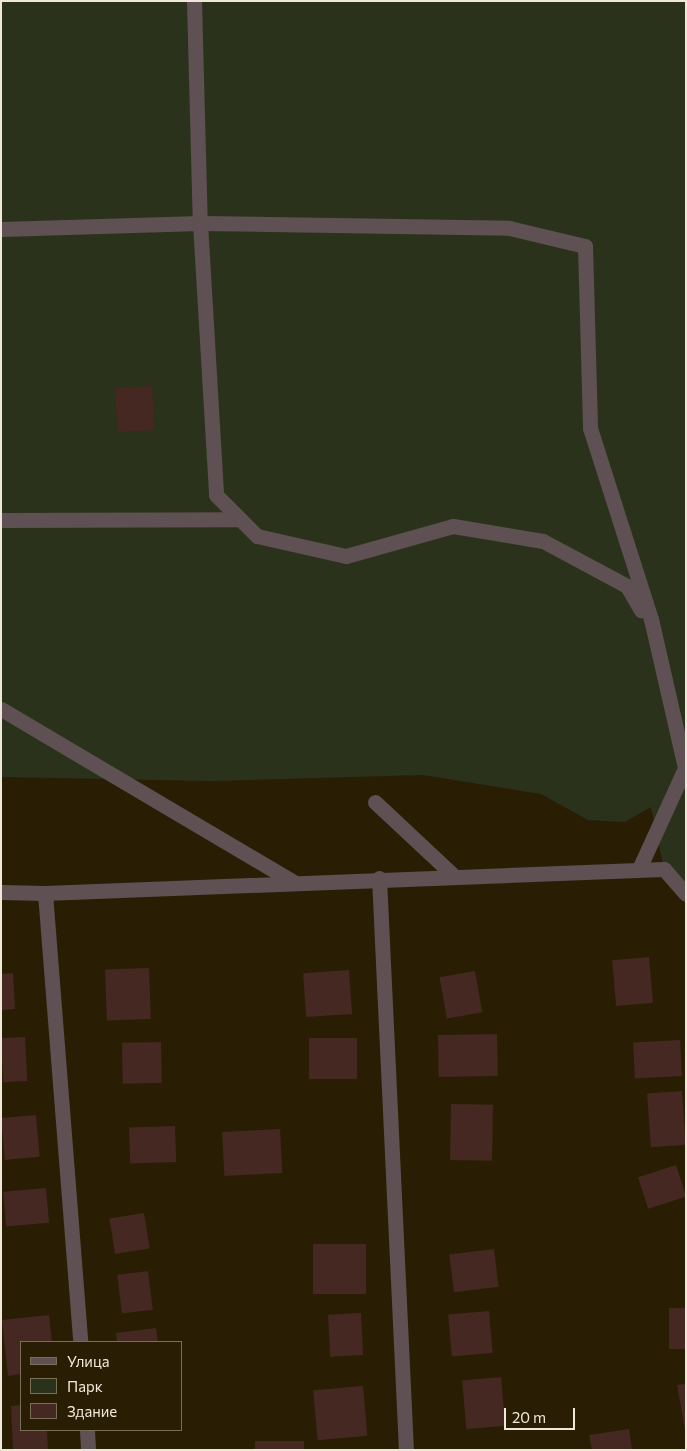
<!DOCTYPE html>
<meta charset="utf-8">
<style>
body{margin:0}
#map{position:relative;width:687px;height:1451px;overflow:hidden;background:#291e03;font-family:Commissioner,sans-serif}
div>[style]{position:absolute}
.green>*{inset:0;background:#2b321b}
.building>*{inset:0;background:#442821;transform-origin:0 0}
.minor>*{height:15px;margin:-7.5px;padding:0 7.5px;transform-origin:7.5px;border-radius:7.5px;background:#5f5053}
span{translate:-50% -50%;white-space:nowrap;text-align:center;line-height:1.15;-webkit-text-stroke:5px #291e03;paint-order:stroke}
.frame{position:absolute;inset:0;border:2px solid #efe8d8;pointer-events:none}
.legend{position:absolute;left:20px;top:1341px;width:162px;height:90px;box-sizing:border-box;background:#291e03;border:1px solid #786f58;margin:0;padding:6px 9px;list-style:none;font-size:15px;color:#efe8d8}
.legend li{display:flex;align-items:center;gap:10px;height:25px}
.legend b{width:25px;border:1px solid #786f58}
.scale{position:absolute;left:504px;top:1408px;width:71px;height:22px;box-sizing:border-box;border:2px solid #efe8d8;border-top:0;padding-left:6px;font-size:15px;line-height:18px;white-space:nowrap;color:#efe8d8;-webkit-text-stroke:4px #291e03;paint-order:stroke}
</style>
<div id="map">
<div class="green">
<div style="clip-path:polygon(1px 1px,686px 1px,686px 884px,664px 869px,651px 807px,625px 822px,588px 820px,541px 794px,423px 775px,213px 781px,1px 777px)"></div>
</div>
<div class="building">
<div style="left:152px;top:386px;width:44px;height:37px;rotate:87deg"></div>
<div style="left:649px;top:957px;width:46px;height:37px;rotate:85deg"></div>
<div style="left:149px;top:968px;width:51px;height:44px;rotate:88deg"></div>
<div style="left:349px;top:970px;width:44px;height:46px;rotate:86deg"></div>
<div style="left:475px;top:971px;width:42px;height:36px;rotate:80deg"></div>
<div style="clip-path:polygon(13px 973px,15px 1009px,1px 1010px,1px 974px)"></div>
<div style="left:497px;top:1034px;width:42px;height:59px;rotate:89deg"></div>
<div style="left:25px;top:1037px;width:44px;height:24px;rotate:87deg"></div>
<div style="left:309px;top:1038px;width:48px;height:41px"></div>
<div style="left:680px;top:1040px;width:36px;height:47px;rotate:87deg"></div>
<div style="left:161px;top:1042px;width:41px;height:39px;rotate:89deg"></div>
<div style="left:682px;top:1091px;width:54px;height:35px;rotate:86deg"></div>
<div style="left:451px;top:1104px;width:42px;height:56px;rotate:1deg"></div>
<div style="left:36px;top:1115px;width:42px;height:35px;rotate:85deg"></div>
<div style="left:175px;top:1126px;width:36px;height:46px;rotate:88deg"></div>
<div style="left:280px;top:1129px;width:44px;height:58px;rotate:87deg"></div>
<div style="left:676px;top:1165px;width:33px;height:40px;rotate:72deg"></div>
<div style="left:46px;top:1188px;width:35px;height:43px;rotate:85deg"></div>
<div style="left:144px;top:1213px;width:36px;height:35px;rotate:81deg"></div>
<div style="left:313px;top:1244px;width:53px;height:50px"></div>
<div style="left:494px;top:1249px;width:38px;height:45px;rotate:83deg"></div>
<div style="left:148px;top:1271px;width:39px;height:31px;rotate:83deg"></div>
<div style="left:686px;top:1308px;width:41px;height:17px;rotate:90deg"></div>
<div style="left:489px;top:1311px;width:42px;height:41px;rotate:85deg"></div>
<div style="left:361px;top:1313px;width:42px;height:33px;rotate:87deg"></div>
<div style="clip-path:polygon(49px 1315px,52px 1342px,21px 1342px,21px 1374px,8px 1376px,2px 1320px)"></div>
<div style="clip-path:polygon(156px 1328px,158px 1342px,117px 1342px,116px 1333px)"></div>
<div style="left:501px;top:1377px;width:49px;height:39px;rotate:85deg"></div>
<div style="clip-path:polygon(686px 1384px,686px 1430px,685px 1430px,677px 1385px)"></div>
<div style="left:363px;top:1386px;width:50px;height:50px;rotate:85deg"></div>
<div style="clip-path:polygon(21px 1405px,21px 1430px,47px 1430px,48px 1450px,13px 1450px,11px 1406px)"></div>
<div style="clip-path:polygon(629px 1429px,632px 1450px,592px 1450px,589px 1435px)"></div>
<div style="left:255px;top:1441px;width:49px;height:9px"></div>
</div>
<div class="minor">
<div style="left:194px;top:1px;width:222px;rotate:88.5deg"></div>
<div style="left:200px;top:223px;width:272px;rotate:86.6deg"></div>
<div style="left:216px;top:495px;width:58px;rotate:45deg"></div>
<div style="left:257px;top:536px;width:91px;rotate:12.7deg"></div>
<div style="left:346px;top:556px;width:111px;rotate:-15.7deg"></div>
<div style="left:453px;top:526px;width:91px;rotate:9.5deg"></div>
<div style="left:543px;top:541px;width:95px;rotate:28.2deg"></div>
<div style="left:627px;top:586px;width:28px;rotate:60deg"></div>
<div style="left:1px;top:229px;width:199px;rotate:-1.7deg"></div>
<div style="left:200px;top:223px;width:309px;rotate:0.9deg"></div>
<div style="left:509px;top:228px;width:78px;rotate:13.3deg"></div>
<div style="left:585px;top:246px;width:182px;rotate:88.4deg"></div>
<div style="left:590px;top:428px;width:201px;rotate:72.3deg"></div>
<div style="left:651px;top:619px;width:153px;rotate:77.1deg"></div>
<div style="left:685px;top:768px;width:111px;rotate:114.5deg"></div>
<div style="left:1px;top:520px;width:239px;rotate:-0.2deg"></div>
<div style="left:1px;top:709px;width:340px;rotate:30.6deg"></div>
<div style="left:375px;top:802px;width:107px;rotate:43.1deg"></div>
<div style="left:379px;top:878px;width:573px;rotate:87.3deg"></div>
<div style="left:1px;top:892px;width:44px;rotate:1.3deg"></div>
<div style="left:45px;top:893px;width:619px;rotate:-2.22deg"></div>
<div style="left:664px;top:869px;width:33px;rotate:49deg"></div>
<div style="left:45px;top:893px;width:450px;rotate:85.5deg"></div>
<div style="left:87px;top:1430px;width:20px;rotate:87deg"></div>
</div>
<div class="frame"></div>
<ul class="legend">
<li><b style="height:6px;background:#5f5053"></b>Улица</li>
<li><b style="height:14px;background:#2b321b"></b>Парк</li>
<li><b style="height:14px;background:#442821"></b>Здание</li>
</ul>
<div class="scale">20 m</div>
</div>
